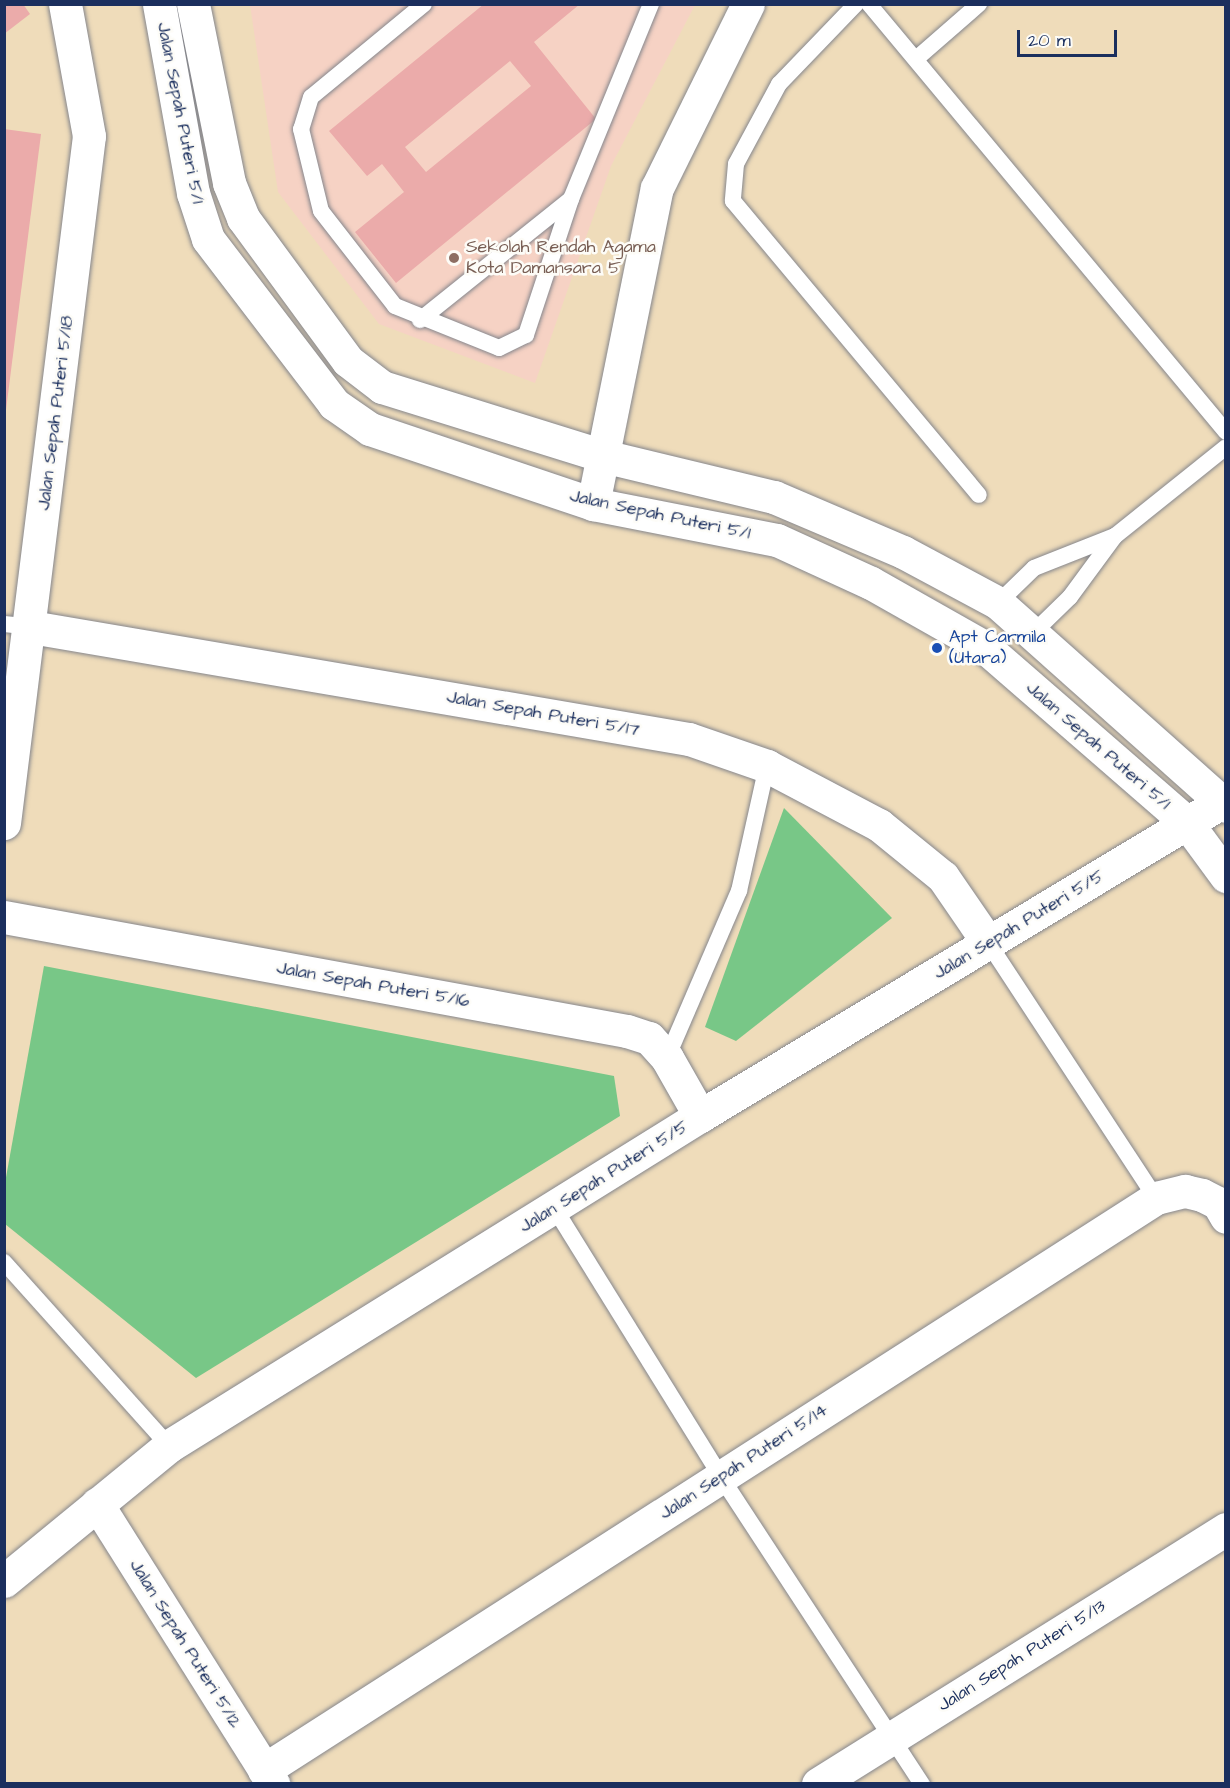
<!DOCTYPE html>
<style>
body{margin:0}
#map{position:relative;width:1230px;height:1788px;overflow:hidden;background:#efdcba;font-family:"Architects Daughter",sans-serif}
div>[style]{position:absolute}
.built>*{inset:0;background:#f6d2c4}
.green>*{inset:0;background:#78c787}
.building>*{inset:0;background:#ebabaa}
.roads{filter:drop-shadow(0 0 2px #85868c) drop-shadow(0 0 2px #85868c)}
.service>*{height:16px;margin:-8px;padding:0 8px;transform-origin:8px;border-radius:8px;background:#fff}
.minor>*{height:33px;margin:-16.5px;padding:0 16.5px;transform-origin:16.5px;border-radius:16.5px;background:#fff}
.tertiary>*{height:33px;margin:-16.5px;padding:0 16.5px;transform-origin:16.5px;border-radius:16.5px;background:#fff}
.dots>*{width:16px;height:16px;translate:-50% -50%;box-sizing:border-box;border:3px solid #fdfcf7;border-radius:50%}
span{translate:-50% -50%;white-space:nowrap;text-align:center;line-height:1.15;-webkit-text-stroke:5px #fdfcf7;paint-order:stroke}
.street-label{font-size:18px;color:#1b2f5e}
.education-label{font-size:18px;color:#785e54}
.left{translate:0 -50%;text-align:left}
.transit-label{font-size:18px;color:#164399}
.frame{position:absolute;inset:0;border:6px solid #1b2f5e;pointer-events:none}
.scale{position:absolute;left:1017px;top:30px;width:100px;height:27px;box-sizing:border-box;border:3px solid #1b2f5e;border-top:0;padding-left:8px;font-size:18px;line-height:21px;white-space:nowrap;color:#1b2f5e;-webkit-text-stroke:4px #fdfcf7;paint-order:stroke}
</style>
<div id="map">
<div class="built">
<div style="clip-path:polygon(250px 5px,695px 5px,611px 166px,535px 383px,379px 324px,278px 192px)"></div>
</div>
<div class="green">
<div style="clip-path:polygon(784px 808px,892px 918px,736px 1041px,705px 1027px)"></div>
<div style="clip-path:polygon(44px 966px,614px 1076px,620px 1116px,196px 1378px,5px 1224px,5px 1183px)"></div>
</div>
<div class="building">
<div style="clip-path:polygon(4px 4px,23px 4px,30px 14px,4px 34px)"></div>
<div style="clip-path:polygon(evenodd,484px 4px,580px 4px,534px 42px,596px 119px,396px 283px,355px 232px,404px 192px,382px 164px,367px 176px,329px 131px,484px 4px,510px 61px,531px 86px,426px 172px,405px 147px,510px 61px)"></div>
<div style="clip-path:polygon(4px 129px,41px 134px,6px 410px,4px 410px)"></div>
</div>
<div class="roads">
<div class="service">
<div style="left:424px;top:4px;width:146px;rotate:140.5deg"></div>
<div style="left:311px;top:97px;width:34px;rotate:107deg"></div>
<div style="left:301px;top:129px;width:84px;rotate:76.3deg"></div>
<div style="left:321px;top:211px;width:120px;rotate:52.1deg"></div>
<div style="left:395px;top:306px;width:112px;rotate:22deg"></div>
<div style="left:499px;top:348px;width:30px;rotate:-26deg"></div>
<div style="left:526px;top:335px;width:143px;rotate:-71.7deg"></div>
<div style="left:571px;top:199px;width:211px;rotate:-67.7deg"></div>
<div style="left:856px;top:4px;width:111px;rotate:133.9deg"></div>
<div style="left:779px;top:84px;width:91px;rotate:118.3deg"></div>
<div style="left:736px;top:164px;width:37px;rotate:95deg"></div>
<div style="left:733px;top:201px;width:383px;rotate:50.1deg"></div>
<div style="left:869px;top:4px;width:557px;rotate:50.17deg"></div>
<div style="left:916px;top:59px;width:84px;rotate:-41.1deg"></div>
<div style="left:420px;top:320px;width:193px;rotate:-38.7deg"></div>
<div style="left:998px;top:603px;width:50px;rotate:-44.2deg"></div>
<div style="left:1034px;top:568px;width:87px;rotate:-21.6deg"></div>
<div style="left:4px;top:624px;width:27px;rotate:6deg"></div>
<div style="left:1032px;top:634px;width:53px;rotate:-44.2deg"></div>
<div style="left:1070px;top:597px;width:76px;rotate:-53.6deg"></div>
<div style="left:1115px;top:536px;width:142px;rotate:-38.7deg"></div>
<div style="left:989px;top:944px;width:304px;rotate:56.7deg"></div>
<div style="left:667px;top:1058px;width:182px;rotate:-66.7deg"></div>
<div style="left:739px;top:891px;width:128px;rotate:-77.4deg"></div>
<div style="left:555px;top:1209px;width:315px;rotate:58.2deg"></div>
<div style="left:721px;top:1477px;width:367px;rotate:56.8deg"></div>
<div style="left:4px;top:1262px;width:247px;rotate:48.1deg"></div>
</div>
<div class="minor">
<div style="left:593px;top:504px;width:322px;rotate:-78.6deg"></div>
<div style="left:657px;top:188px;width:205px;rotate:-63.7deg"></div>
<div style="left:31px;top:627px;width:667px;rotate:9.66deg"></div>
<div style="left:689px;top:739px;width:83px;rotate:19.1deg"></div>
<div style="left:767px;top:766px;width:127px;rotate:27.8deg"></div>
<div style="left:879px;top:825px;width:82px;rotate:39.1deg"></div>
<div style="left:943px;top:877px;width:81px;rotate:55.5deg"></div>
<div style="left:4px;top:823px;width:692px;rotate:-82.95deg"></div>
<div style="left:89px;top:136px;width:134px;rotate:-100.3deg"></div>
<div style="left:4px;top:917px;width:633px;rotate:10.37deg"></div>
<div style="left:627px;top:1031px;width:23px;rotate:18deg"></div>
<div style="left:649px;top:1038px;width:27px;rotate:48deg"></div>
<div style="left:667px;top:1058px;width:67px;rotate:60.4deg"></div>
<div style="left:97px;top:1504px;width:331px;rotate:57.8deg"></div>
<div style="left:4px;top:1581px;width:213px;rotate:-39.3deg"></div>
<div style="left:169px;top:1446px;width:625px;rotate:-31.86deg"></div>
<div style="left:700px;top:1116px;width:609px;rotate:-31.03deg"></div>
<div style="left:264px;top:1770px;width:1060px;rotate:-32.67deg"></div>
<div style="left:1156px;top:1198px;width:30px;rotate:-14deg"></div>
<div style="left:1185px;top:1191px;width:17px;rotate:13deg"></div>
<div style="left:1202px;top:1195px;width:18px;rotate:27deg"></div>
<div style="left:1218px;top:1203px;width:16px;rotate:60deg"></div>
<div style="left:818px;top:1784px;width:481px;rotate:-32deg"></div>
</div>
<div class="tertiary">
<div style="left:159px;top:4px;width:192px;rotate:79.8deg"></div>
<div style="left:193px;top:193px;width:48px;rotate:71.9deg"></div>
<div style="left:208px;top:239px;width:208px;rotate:52.6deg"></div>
<div style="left:334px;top:404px;width:44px;rotate:34.8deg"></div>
<div style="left:370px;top:429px;width:235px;rotate:18.6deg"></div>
<div style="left:593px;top:504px;width:187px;rotate:11.1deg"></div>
<div style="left:777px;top:540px;width:103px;rotate:24.6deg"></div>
<div style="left:871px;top:583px;width:132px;rotate:29.5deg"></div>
<div style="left:986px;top:648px;width:267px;rotate:41deg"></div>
<div style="left:1187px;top:823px;width:66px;rotate:53.7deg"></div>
<div style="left:193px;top:4px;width:183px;rotate:78.6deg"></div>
<div style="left:229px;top:183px;width:38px;rotate:68deg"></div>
<div style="left:243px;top:218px;width:177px;rotate:53.7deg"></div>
<div style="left:348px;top:361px;width:43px;rotate:37.4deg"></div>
<div style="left:382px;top:387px;width:232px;rotate:17.3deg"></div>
<div style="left:603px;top:456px;width:176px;rotate:13.5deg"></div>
<div style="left:774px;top:497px;width:140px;rotate:23.1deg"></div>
<div style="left:903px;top:552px;width:108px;rotate:28.2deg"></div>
<div style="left:998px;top:603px;width:305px;rotate:41.7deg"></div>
</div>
</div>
<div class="dots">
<div style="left:454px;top:258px;background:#8d6e63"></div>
<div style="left:937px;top:648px;background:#1a4fb4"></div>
</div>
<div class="street-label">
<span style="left:180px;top:113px;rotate:79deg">Jalan Sepah Puteri 5/1</span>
<span style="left:56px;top:413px;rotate:-83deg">Jalan Sepah Puteri 5/18</span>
<span style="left:660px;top:515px;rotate:12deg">Jalan Sepah Puteri 5/1</span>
<span style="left:543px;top:714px;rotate:10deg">Jalan Sepah Puteri 5/17</span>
<span style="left:1098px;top:746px;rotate:41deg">Jalan Sepah Puteri 5/1</span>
<span style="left:1019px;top:925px;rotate:-31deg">Jalan Sepah Puteri 5/5</span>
<span style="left:373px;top:985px;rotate:10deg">Jalan Sepah Puteri 5/16</span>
<span style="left:604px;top:1177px;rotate:-32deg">Jalan Sepah Puteri 5/5</span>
<span style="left:744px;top:1462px;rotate:-33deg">Jalan Sepah Puteri 5/14</span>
<span style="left:185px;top:1644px;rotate:58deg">Jalan Sepah Puteri 5/12</span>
<span style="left:1022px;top:1656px;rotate:-32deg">Jalan Sepah Puteri 5/13</span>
</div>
<div class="education-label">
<span class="left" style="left:466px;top:258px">Sekolah Rendah Agama<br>Kota Damansara 5</span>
</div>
<div class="transit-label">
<span class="left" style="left:949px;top:648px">Apt Carmila<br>(Utara)</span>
</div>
<div class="frame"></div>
<div class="scale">20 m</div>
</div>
